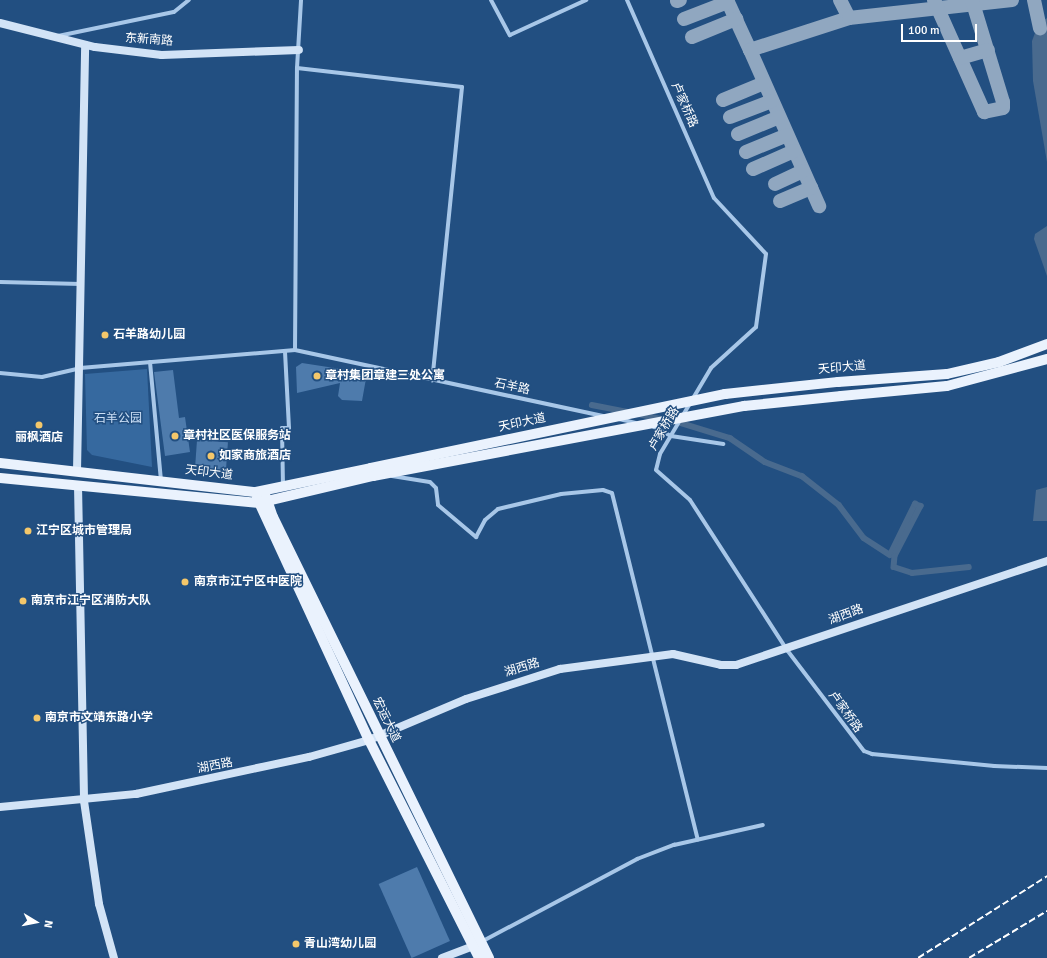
<!DOCTYPE html>
<meta charset="utf-8">
<style>
body{margin:0}
#map{position:relative;width:1047px;height:958px;overflow:hidden;background:#224f81;font-family:Signika,"Noto Sans SC",sans-serif}
div>[style]{position:absolute}
.green>*{inset:0;background:#36699f}
.water>*{inset:0;background:#496a8e}
.canal>*{height:5.5px;margin:-2.75px;padding:0 2.75px;transform-origin:2.75px;border-radius:2.75px;background:#496a8e}
.taxiway>*{height:14px;margin:-7px;padding:0 7px;transform-origin:7px;border-radius:7px;background:#90a7c0}
.building>*{inset:0;background:#4e7bac;transform-origin:0 0}
.street>*{height:4px;margin:-2px;padding:0 2px;transform-origin:2px;border-radius:2px;background:#a8c7e8}
.secondary>*{height:8px;margin:-4px;padding:0 4px;transform-origin:4px;border-radius:4px;background:#d2e3f6}
.primary>*{height:10px;margin:-5px;padding:0 5px;transform-origin:5px;border-radius:5px;background:#eaf2fd}
.rail>*{height:1.5px;margin-top:-0.75px;transform-origin:0;background:repeating-linear-gradient(90deg,#fff 0 7px,transparent 0 10px)}
.primary-bridge>*{height:10px;margin:-5px;padding:0 5px;transform-origin:5px;border-radius:5px;background:#eaf2fd}
.dots>*{width:11px;height:11px;translate:-50% -50%;box-sizing:border-box;border:2px solid #224f81;border-radius:50%}
span{translate:-50% -50%;white-space:nowrap;text-align:center;line-height:1.15;-webkit-text-stroke:3px #224f81;paint-order:stroke}
.street-label{font-size:12px;color:#fff}
.poi-label{font-size:12px;color:#fff;font-weight:700}
.left{translate:0 -50%;text-align:left}
.park-label{font-size:12px;color:#cce0f6}
.north{position:absolute;left:16px;top:902px;width:40px;height:40px;-webkit-text-stroke:3px #224f81;paint-order:stroke;rotate:100deg;font-size:11px;font-weight:700;line-height:16px;text-align:center;color:#fff}
.north::after{content:'';display:block;margin:auto;width:14px;height:18px;background:#fff;clip-path:polygon(50% 0,100% 100%,50% 72%,0 100%)}
.scale{position:absolute;left:901px;top:24px;width:76px;height:18px;box-sizing:border-box;border:2px solid #fff;border-top:0;padding-left:5px;font-size:12px;line-height:14px;white-space:nowrap;color:#fff;-webkit-text-stroke:3px #224f81;paint-order:stroke}
</style>
<div id="map">
<div class="green">
<div style="clip-path:polygon(147px 369px,152px 467px,92px 455px,87px 450px,85px 374px)"></div>
</div>
<div class="water">
<div style="clip-path:polygon(1047px 18px,1047px 162px,1033px 81px,1032px 41px,1038px 25px)"></div>
<div style="clip-path:polygon(1047px 226px,1047px 276px,1034px 239px,1035px 234px)"></div>
<div style="clip-path:polygon(1047px 487px,1047px 521px,1033px 521px,1036px 490px)"></div>
</div>
<div class="canal">
<div style="left:592px;top:405px;width:37px;rotate:11deg"></div>
<div style="left:638px;top:414px;width:24px;rotate:12deg"></div>
<div style="left:674px;top:421px;width:59px;rotate:16.9deg"></div>
<div style="left:730px;top:438px;width:42px;rotate:34.4deg"></div>
<div style="left:765px;top:462px;width:40px;rotate:21deg"></div>
<div style="left:802px;top:476px;width:47px;rotate:38.1deg"></div>
<div style="left:839px;top:505px;width:41px;rotate:52.9deg"></div>
<div style="left:864px;top:538px;width:31px;rotate:33deg"></div>
<div style="left:890px;top:555px;width:57px;rotate:-63.9deg"></div>
<div style="left:915px;top:504px;width:6px;rotate:18deg"></div>
<div style="left:921px;top:506px;width:56px;rotate:117.5deg"></div>
<div style="left:895px;top:556px;width:11px;rotate:95deg"></div>
<div style="left:894px;top:567px;width:19px;rotate:18deg"></div>
<div style="left:912px;top:573px;width:57px;rotate:-6deg"></div>
</div>
<div class="taxiway">
<div style="left:727px;top:0;width:55px;rotate:65.3deg"></div>
<div style="left:750px;top:50px;width:104px;rotate:-17.9deg"></div>
<div style="left:840px;top:0;width:20px;rotate:63deg"></div>
<div style="left:849px;top:18px;width:164px;rotate:-6.3deg"></div>
<div style="left:934px;top:0;width:123px;rotate:65.9deg"></div>
<div style="left:984px;top:112px;width:19px;rotate:-12deg"></div>
<div style="left:1003px;top:108px;width:6px;rotate:-90deg"></div>
<div style="left:1003px;top:102px;width:107px;rotate:-106.9deg"></div>
<div style="left:1034px;top:0;width:29px;rotate:78deg"></div>
<div style="left:677px;top:1px;width:3px;rotate:-18deg"></div>
<div style="left:684px;top:19px;width:47px;rotate:-21.1deg"></div>
<div style="left:692px;top:37px;width:48px;rotate:-22.2deg"></div>
<div style="left:750px;top:50px;width:171px;rotate:66.1deg"></div>
<div style="left:960px;top:58px;width:29px;rotate:-16deg"></div>
<div style="left:723px;top:100px;width:44px;rotate:-22.5deg"></div>
<div style="left:730px;top:117px;width:45px;rotate:-20.9deg"></div>
<div style="left:738px;top:134px;width:44px;rotate:-22.5deg"></div>
<div style="left:746px;top:152px;width:44px;rotate:-22.5deg"></div>
<div style="left:753px;top:169px;width:45px;rotate:-23.7deg"></div>
<div style="left:775px;top:184px;width:31px;rotate:-25deg"></div>
<div style="left:780px;top:201px;width:34px;rotate:-23deg"></div>
</div>
<div class="building">
<div style="clip-path:polygon(302px 363px,367px 373px,362px 401px,342px 400px,338px 396px,340px 383px,297px 393px,296px 367px)"></div>
<div style="clip-path:polygon(173px 370px,179px 418px,185px 417px,190px 452px,165px 456px,154px 372px)"></div>
<div style="left:197px;top:440px;width:31px;height:31px;rotate:4deg"></div>
<div style="left:417px;top:867px;width:81px;height:42px;rotate:66deg"></div>
</div>
<div class="street">
<div style="left:491px;top:0;width:40px;rotate:62deg"></div>
<div style="left:510px;top:35px;width:84px;rotate:-24.7deg"></div>
<div style="left:627px;top:0;width:216px;rotate:66.3deg"></div>
<div style="left:714px;top:198px;width:76px;rotate:47.1deg"></div>
<div style="left:766px;top:254px;width:74px;rotate:97.8deg"></div>
<div style="left:756px;top:327px;width:61px;rotate:137.7deg"></div>
<div style="left:711px;top:368px;width:100px;rotate:120.7deg"></div>
<div style="left:660px;top:454px;width:16px;rotate:104deg"></div>
<div style="left:656px;top:470px;width:45px;rotate:41.4deg"></div>
<div style="left:690px;top:500px;width:179px;rotate:57.1deg"></div>
<div style="left:787px;top:650px;width:127px;rotate:52.7deg"></div>
<div style="left:864px;top:751px;width:9px;rotate:21deg"></div>
<div style="left:872px;top:754px;width:123px;rotate:5.6deg"></div>
<div style="left:994px;top:766px;width:53px;rotate:2.2deg"></div>
<div style="left:58px;top:36px;width:118px;rotate:-11.7deg"></div>
<div style="left:174px;top:12px;width:19px;rotate:-39deg"></div>
<div style="left:297px;top:68px;width:68px;rotate:-86.6deg"></div>
<div style="left:0;top:282px;width:81px;rotate:1.4deg"></div>
<div style="left:295px;top:350px;width:282px;rotate:-89.6deg"></div>
<div style="left:297px;top:68px;width:166px;rotate:6.6deg"></div>
<div style="left:462px;top:87px;width:295px;rotate:95.8deg"></div>
<div style="left:150px;top:362px;width:120px;rotate:84.7deg"></div>
<div style="left:0;top:373px;width:42px;rotate:5.4deg"></div>
<div style="left:42px;top:377px;width:39px;rotate:-13deg"></div>
<div style="left:80px;top:368px;width:216px;rotate:-4.8deg"></div>
<div style="left:295px;top:350px;width:315px;rotate:12.1deg"></div>
<div style="left:619px;top:419px;width:17px;rotate:13deg"></div>
<div style="left:652px;top:426px;width:21px;rotate:28deg"></div>
<div style="left:671px;top:436px;width:53px;rotate:8.7deg"></div>
<div style="left:392px;top:476px;width:38px;rotate:9deg"></div>
<div style="left:430px;top:482px;width:8px;rotate:45deg"></div>
<div style="left:436px;top:488px;width:17px;rotate:83deg"></div>
<div style="left:438px;top:505px;width:50px;rotate:40.1deg"></div>
<div style="left:476px;top:537px;width:19px;rotate:-62deg"></div>
<div style="left:485px;top:520px;width:17px;rotate:-40deg"></div>
<div style="left:498px;top:509px;width:65px;rotate:-13.4deg"></div>
<div style="left:561px;top:494px;width:42px;rotate:-5.4deg"></div>
<div style="left:603px;top:490px;width:9px;rotate:18deg"></div>
<div style="left:612px;top:493px;width:357px;rotate:76.1deg"></div>
<div style="left:283px;top:486px;width:58px;rotate:-91deg"></div>
<div style="left:282px;top:428px;width:7px"></div>
<div style="left:289px;top:428px;width:77px;rotate:-93deg"></div>
<div style="left:481px;top:942px;width:177px;rotate:-28deg"></div>
<div style="left:637px;top:859px;width:40px;rotate:-21deg"></div>
<div style="left:674px;top:845px;width:91px;rotate:-12.7deg"></div>
</div>
<div class="secondary">
<div style="left:0;top:23px;width:98px;rotate:14.2deg"></div>
<div style="left:95px;top:47px;width:67px;rotate:6.8deg"></div>
<div style="left:162px;top:55px;width:137px;rotate:-2.1deg"></div>
<div style="left:77px;top:471px;width:426px;rotate:-88.9deg"></div>
<div style="left:78px;top:485px;width:316px;rotate:88.9deg"></div>
<div style="left:84px;top:801px;width:104px;rotate:81.7deg"></div>
<div style="left:99px;top:904px;width:56px;rotate:74.5deg"></div>
<div style="left:0;top:807px;width:137px;rotate:-5.5deg"></div>
<div style="left:136px;top:794px;width:177px;rotate:-12.1deg"></div>
<div style="left:309px;top:757px;width:62px;rotate:-15.8deg"></div>
<div style="left:369px;top:740px;width:105px;rotate:-22.9deg"></div>
<div style="left:466px;top:699px;width:99px;rotate:-17.7deg"></div>
<div style="left:560px;top:669px;width:114px;rotate:-7.6deg"></div>
<div style="left:673px;top:654px;width:49px;rotate:12.9deg"></div>
<div style="left:721px;top:665px;width:15px"></div>
<div style="left:736px;top:665px;width:328px;rotate:-18.5deg"></div>
<div style="left:442px;top:958px;width:33px;rotate:-21deg"></div>
</div>
<div class="primary">
<div style="left:838px;top:382px;width:109px;rotate:-4.2deg"></div>
<div style="left:947px;top:374px;width:53px;rotate:-13deg"></div>
<div style="left:999px;top:362px;width:51px;rotate:-20.6deg"></div>
<div style="left:841px;top:396px;width:106px;rotate:-5.4deg"></div>
<div style="left:947px;top:386px;width:104px;rotate:-15.1deg"></div>
<div style="left:0;top:463px;width:258px;rotate:6.5deg"></div>
<div style="left:256px;top:492px;width:117px;rotate:-11.8deg"></div>
<div style="left:371px;top:468px;width:8px;rotate:76deg"></div>
<div style="left:373px;top:476px;width:117px;rotate:166.7deg"></div>
<div style="left:259px;top:503px;width:260px;rotate:-174.5deg"></div>
<div style="left:266px;top:497px;width:21px;rotate:71deg"></div>
<div style="left:273px;top:517px;width:491px;rotate:63.9deg"></div>
<div style="left:257px;top:498px;width:267px;rotate:65.2deg"></div>
<div style="left:369px;top:740px;width:244px;rotate:63.2deg"></div>
</div>
<div class="rail">
<div style="left:918px;top:958px;width:153px;rotate:-32.4deg"></div>
<div style="left:969px;top:958px;width:91px;rotate:-31.1deg"></div>
</div>
<div class="primary-bridge">
<div style="left:371px;top:468px;width:362px;rotate:-11.8deg"></div>
<div style="left:725px;top:394px;width:114px;rotate:-6.1deg"></div>
<div style="left:373px;top:476px;width:378px;rotate:-10.7deg"></div>
<div style="left:744px;top:406px;width:98px;rotate:-5.9deg"></div>
</div>
<div class="dots">
<div style="left:105px;top:335px;background:#f4c76a"></div>
<div style="left:317px;top:376px;background:#f4c76a"></div>
<div style="left:39px;top:425px;background:#f4c76a"></div>
<div style="left:175px;top:436px;background:#f4c76a"></div>
<div style="left:211px;top:456px;background:#f4c76a"></div>
<div style="left:28px;top:531px;background:#f4c76a"></div>
<div style="left:185px;top:582px;background:#f4c76a"></div>
<div style="left:23px;top:601px;background:#f4c76a"></div>
<div style="left:37px;top:718px;background:#f4c76a"></div>
<div style="left:296px;top:944px;background:#f4c76a"></div>
</div>
<div class="street-label">
<span style="left:149px;top:40px;rotate:4deg">东新南路</span>
<span style="left:684px;top:105px;rotate:66deg">卢家桥路</span>
<span style="left:842px;top:368px;rotate:-5deg">天印大道</span>
<span style="left:512px;top:387px;rotate:12deg">石羊路</span>
<span style="left:522px;top:423px;rotate:-12deg">天印大道</span>
<span style="left:664px;top:429px;rotate:-60deg">卢家桥路</span>
<span style="left:209px;top:473px;rotate:7deg">天印大道</span>
<span style="left:846px;top:615px;rotate:-20deg">湖西路</span>
<span style="left:522px;top:668px;rotate:-17deg">湖西路</span>
<span style="left:845px;top:712px;rotate:54deg">卢家桥路</span>
<span style="left:386px;top:720px;rotate:64deg">宏运大道</span>
<span style="left:215px;top:766px;rotate:-11deg">湖西路</span>
</div>
<div class="poi-label">
<span class="left" style="left:113px;top:335px">石羊路幼儿园</span>
<span class="left" style="left:325px;top:376px">章村集团章建三处公寓</span>
<span class="left" style="left:183px;top:436px">章村社区医保服务站</span>
<span style="left:39px;top:438px">丽枫酒店</span>
<span class="left" style="left:219px;top:456px">如家商旅酒店</span>
<span class="left" style="left:36px;top:531px">江宁区城市管理局</span>
<span class="left" style="left:194px;top:582px">南京市江宁区中医院</span>
<span class="left" style="left:31px;top:601px">南京市江宁区消防大队</span>
<span class="left" style="left:45px;top:718px">南京市文靖东路小学</span>
<span class="left" style="left:304px;top:944px">青山湾幼儿园</span>
</div>
<div class="park-label">
<span style="left:118px;top:419px">石羊公园</span>
</div>
<div class="north">N</div>
<div class="scale">100 m</div>
</div>
